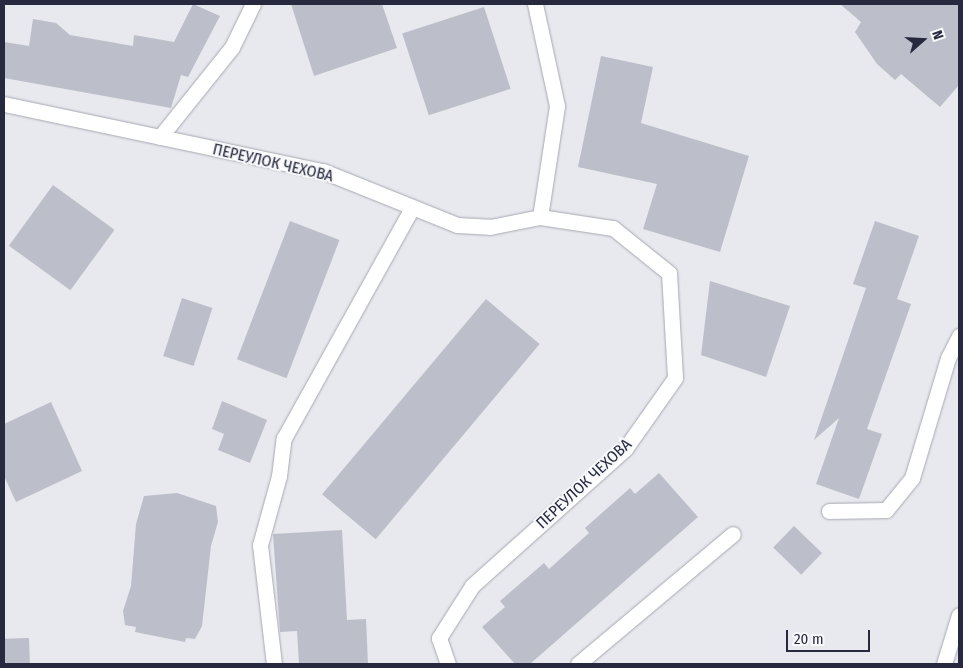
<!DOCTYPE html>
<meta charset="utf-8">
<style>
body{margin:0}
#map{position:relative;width:963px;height:668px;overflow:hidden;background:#e7e9ee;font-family:"Fira Sans Condensed",sans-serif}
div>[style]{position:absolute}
.building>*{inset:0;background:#bcbfc9;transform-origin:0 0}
.roads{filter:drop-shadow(0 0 1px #a6a8b2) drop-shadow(0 0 1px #a6a8b2)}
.minor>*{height:15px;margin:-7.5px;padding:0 7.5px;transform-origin:7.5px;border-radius:7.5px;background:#fff}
span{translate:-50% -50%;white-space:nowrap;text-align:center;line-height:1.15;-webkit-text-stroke:4px #f7f8fa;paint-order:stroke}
.street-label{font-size:16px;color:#272a3f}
.frame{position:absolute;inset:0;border:5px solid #272a3f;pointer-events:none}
.north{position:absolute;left:898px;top:15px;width:50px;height:50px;-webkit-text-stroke:4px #f7f8fa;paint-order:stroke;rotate:71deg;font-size:14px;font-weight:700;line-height:20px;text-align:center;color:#272a3f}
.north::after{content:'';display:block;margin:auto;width:18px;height:22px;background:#272a3f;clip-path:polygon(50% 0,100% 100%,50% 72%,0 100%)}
.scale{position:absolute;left:786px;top:630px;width:84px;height:22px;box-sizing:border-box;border:2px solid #272a3f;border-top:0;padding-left:6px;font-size:15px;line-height:18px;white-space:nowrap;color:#272a3f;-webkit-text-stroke:4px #f7f8fa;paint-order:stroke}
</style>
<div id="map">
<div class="building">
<div style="clip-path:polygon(193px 4px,220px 16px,188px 77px,181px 75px,171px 108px,4px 78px,4px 42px,29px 46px,33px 19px,56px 23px,70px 35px,133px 46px,134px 35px,174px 42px)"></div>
<div style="clip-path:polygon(291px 4px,382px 4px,397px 48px,314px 76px)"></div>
<div style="clip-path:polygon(840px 4px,959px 4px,959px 85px,940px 107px,901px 74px,895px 80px,877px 64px,855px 32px,861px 22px)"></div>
<div style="left:484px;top:7px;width:86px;height:86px;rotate:72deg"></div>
<div style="clip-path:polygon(601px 56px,653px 67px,641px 123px,749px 156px,720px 252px,643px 229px,657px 184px,578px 167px)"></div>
<div style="left:53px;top:185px;width:76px;height:75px;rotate:36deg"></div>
<div style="left:290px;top:221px;width:53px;height:148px;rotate:21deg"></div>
<div style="clip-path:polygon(875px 221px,919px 236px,897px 299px,911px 304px,867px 429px,882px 434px,859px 499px,816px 484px,839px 418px,814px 440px,866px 288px,853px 284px)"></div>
<div style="clip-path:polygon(710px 281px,790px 306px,766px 377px,701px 355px)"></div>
<div style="left:182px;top:298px;width:32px;height:61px;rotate:18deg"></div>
<div style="left:486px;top:299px;width:70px;height:255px;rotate:40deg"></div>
<div style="clip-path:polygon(222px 401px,267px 420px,250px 463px,218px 450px,224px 434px,212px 429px)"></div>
<div style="clip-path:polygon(51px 402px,82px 471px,16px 502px,4px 476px,4px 424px)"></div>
<div style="clip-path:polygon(659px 473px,698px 517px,530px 664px,515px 664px,482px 627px,505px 607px,500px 601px,544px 563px,549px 569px,589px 533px,585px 528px,630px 488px,635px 494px)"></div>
<div style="clip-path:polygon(177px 493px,216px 506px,218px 522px,211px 546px,202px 626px,195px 639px,186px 638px,185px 642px,135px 632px,136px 627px,125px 625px,123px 611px,131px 586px,136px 524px,144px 496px)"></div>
<div style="left:794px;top:526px;width:39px;height:30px;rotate:44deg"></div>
<div style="clip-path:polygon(342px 530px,347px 620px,366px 619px,368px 664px,299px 664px,297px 631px,280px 632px,273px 534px)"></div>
<div style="left:29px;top:638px;width:26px;height:25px;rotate:88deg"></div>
</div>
<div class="roads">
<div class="minor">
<div style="left:535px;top:4px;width:104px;rotate:77.8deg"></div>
<div style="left:557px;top:106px;width:112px;rotate:98.7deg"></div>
<div style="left:4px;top:104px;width:326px;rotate:11.9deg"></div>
<div style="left:323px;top:171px;width:144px;rotate:21.9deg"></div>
<div style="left:457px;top:225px;width:33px;rotate:3deg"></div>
<div style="left:490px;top:227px;width:51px;rotate:-11.3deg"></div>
<div style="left:540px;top:217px;width:74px;rotate:8.6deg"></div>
<div style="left:613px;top:228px;width:72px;rotate:38.8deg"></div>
<div style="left:669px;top:273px;width:105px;rotate:86.7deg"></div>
<div style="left:675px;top:378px;width:87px;rotate:125.2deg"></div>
<div style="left:625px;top:449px;width:205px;rotate:138.2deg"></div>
<div style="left:472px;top:586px;width:62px;rotate:122.4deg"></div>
<div style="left:439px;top:638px;width:28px;rotate:71deg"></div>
<div style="left:160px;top:137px;width:115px;rotate:-51.3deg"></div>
<div style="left:232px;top:47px;width:48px;rotate:-64deg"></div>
<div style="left:829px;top:511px;width:57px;rotate:-1deg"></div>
<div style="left:886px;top:510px;width:41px;rotate:-50.9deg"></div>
<div style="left:912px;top:478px;width:125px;rotate:-73.3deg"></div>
<div style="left:948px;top:358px;width:25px;rotate:-63deg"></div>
<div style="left:274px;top:664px;width:120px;rotate:-96.7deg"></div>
<div style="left:260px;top:545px;width:72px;rotate:-74.6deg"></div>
<div style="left:279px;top:476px;width:38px;rotate:-83deg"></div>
<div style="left:284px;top:438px;width:263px;rotate:-60.9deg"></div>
<div style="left:578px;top:664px;width:202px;rotate:-40deg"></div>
<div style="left:944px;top:664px;width:51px;rotate:-73deg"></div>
</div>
</div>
<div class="street-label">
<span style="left:273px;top:163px;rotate:13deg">ПЕРЕУЛОК ЧЕХОВА</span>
<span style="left:584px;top:484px;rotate:-43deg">ПЕРЕУЛОК ЧЕХОВА</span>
</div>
<div class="frame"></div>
<div class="north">N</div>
<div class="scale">20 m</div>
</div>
